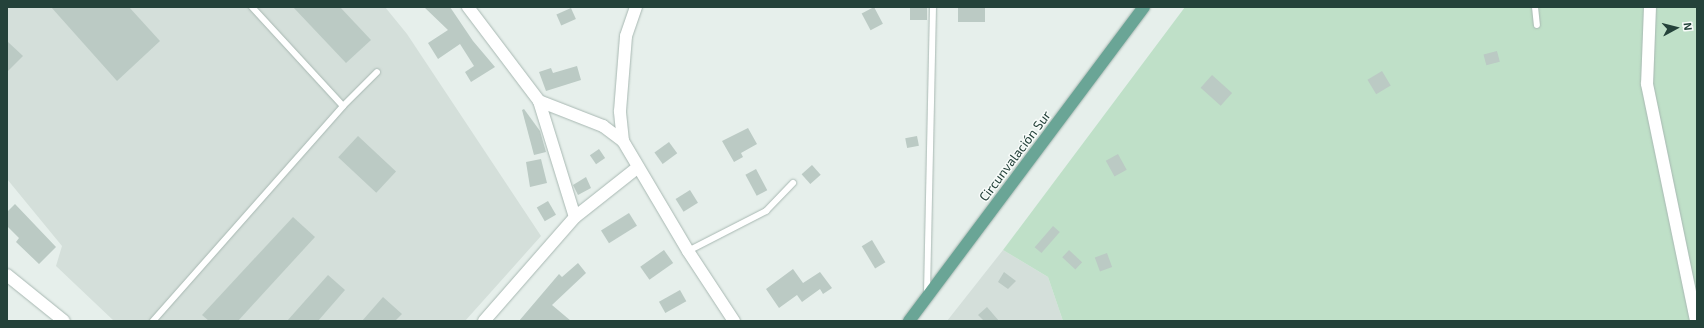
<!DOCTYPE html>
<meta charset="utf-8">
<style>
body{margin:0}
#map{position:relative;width:1704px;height:328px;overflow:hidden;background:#e6efeb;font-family:"Exo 2",sans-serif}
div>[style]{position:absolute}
.built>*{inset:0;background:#d4dfda}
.green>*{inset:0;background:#bfe0c8}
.building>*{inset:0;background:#bbcac4;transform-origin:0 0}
.roads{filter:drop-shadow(0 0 1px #a8b8b2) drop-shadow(0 0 1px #a8b8b2)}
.lane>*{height:6px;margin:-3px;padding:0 3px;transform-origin:3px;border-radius:3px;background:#fff}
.street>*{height:12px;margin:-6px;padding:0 6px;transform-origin:6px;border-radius:6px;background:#fff}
.secondary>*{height:12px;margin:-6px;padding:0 6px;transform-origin:6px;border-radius:6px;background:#fff}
.primary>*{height:12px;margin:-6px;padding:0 6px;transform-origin:6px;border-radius:6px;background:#6aa596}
span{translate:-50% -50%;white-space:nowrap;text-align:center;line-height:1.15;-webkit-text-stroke:3px #f7fbf9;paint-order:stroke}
.street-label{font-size:13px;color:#24423a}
.frame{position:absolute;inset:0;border:8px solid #24423a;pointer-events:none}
.north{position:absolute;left:1656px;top:8px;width:40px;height:40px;-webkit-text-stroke:3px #f7fbf9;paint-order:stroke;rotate:83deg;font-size:11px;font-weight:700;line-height:16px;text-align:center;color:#24423a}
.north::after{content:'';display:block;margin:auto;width:14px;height:18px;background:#24423a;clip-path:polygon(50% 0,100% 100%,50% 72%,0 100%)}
</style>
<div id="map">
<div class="built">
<div style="clip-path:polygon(7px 7px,385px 7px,407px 34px,541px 236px,465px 321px,114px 321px,56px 266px,62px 246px,7px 179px)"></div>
<div style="clip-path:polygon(1003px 250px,1048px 277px,1063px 321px,947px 321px)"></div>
</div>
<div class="green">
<div style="clip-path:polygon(1185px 7px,1697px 7px,1697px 321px,1063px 321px,1048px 277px,1003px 250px)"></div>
</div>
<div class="building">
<div style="clip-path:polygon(51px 7px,129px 7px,160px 41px,117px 81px)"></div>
<div style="clip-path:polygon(293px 7px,340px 7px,371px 40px,346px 63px)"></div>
<div style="clip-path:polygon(424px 7px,450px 7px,473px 41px,495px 67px,471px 82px,465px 72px,474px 66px,460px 44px,438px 59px,428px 43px,448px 30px)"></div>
<div style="left:874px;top:7px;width:19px;height:14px;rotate:62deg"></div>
<div style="left:985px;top:7px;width:15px;height:27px;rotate:90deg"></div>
<div style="left:571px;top:8px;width:12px;height:16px;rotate:66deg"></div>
<div style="left:927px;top:8px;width:12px;height:17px;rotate:90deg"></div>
<div style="clip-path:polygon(7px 41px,23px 56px,7px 72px)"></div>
<div style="left:1497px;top:51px;width:11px;height:14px;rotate:75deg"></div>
<div style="clip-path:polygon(577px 66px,581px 80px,546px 91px,539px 72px,551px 68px,553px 73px)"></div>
<div style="left:1382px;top:71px;width:17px;height:17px;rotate:59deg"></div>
<div style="left:1212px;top:75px;width:27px;height:17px;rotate:42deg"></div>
<div style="clip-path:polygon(524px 109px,540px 131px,546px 152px,534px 155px,522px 110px)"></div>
<div style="clip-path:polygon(748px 128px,757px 144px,741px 153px,743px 157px,734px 162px,722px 141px)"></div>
<div style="left:358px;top:136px;width:52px;height:29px;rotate:43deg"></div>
<div style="left:917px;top:136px;width:10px;height:12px;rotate:79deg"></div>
<div style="left:669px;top:142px;width:14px;height:18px;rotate:54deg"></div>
<div style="left:599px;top:149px;width:11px;height:11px;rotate:56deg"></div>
<div style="left:1118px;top:154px;width:18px;height:14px;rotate:61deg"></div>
<div style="clip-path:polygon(541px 159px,547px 183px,530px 187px,526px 162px)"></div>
<div style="left:812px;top:165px;width:13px;height:14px;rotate:48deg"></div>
<div style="left:756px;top:169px;width:24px;height:12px;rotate:62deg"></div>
<div style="clip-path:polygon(586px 177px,591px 188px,578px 195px,573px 185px)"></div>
<div style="left:690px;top:190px;width:15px;height:17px;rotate:58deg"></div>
<div style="left:548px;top:201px;width:16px;height:13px;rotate:60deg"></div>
<div style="clip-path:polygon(15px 204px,56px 247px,39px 264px,16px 242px,19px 238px,7px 226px,7px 212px)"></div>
<div style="left:629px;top:213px;width:15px;height:33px;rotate:58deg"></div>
<div style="clip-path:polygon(293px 217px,315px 237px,238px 321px,209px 321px,202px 315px)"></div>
<div style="left:1053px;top:226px;width:9px;height:28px;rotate:41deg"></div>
<div style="left:872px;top:240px;width:26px;height:12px;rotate:59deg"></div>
<div style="left:664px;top:250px;width:16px;height:29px;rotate:55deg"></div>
<div style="left:1069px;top:250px;width:18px;height:10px;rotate:43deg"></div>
<div style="left:1107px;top:253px;width:15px;height:13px;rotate:70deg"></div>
<div style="clip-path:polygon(578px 263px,586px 273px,552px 305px,571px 321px,519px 321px,559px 274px,562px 277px)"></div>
<div style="clip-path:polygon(793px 269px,803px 283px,820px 272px,832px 288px,823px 294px,820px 289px,802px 302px,797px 295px,779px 308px,766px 289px)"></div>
<div style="clip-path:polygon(1004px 272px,1016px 281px,1008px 289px,998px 282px)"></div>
<div style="clip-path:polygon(328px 275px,345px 290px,318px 321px,287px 321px)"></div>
<div style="left:680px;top:290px;width:13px;height:24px;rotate:61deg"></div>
<div style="clip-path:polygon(383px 297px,402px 314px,395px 321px,362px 321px)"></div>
<div style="clip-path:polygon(987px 307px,999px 321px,984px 321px,978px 315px)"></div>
</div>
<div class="roads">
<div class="lane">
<div style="left:252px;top:7px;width:134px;rotate:47.4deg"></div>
<div style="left:1535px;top:7px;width:18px;rotate:84deg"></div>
<div style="left:688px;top:251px;width:88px;rotate:-27.1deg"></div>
<div style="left:766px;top:211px;width:39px;rotate:-46deg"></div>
<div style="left:927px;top:293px;width:286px;rotate:-88.8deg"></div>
<div style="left:153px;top:321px;width:287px;rotate:-48.5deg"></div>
<div style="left:343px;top:106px;width:48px;rotate:-45deg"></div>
</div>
<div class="street">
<div style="left:468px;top:7px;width:118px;rotate:52.9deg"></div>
<div style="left:539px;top:101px;width:69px;rotate:21.3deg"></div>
<div style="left:603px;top:126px;width:25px;rotate:37deg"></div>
<div style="left:623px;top:141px;width:128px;rotate:59.4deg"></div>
<div style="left:688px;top:251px;width:84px;rotate:56.7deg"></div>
<div style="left:1650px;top:7px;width:77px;rotate:92.2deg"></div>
<div style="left:1647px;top:84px;width:242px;rotate:78.3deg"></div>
<div style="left:539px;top:101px;width:121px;rotate:72.8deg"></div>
<div style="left:623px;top:141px;width:30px;rotate:-96deg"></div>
<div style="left:620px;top:111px;width:75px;rotate:-85.4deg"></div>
<div style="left:626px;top:36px;width:31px;rotate:-71deg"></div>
<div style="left:484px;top:321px;width:138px;rotate:-48.8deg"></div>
<div style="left:575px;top:217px;width:79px;rotate:-38.3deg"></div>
</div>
<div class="secondary">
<div style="left:7px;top:275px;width:73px;rotate:38.9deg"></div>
</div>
<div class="primary">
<div style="left:909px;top:321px;width:392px;rotate:-53.2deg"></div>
</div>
</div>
<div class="street-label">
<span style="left:1015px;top:156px;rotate:-53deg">Circunvalación Sur</span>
</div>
<div class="frame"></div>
<div class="north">N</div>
</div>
